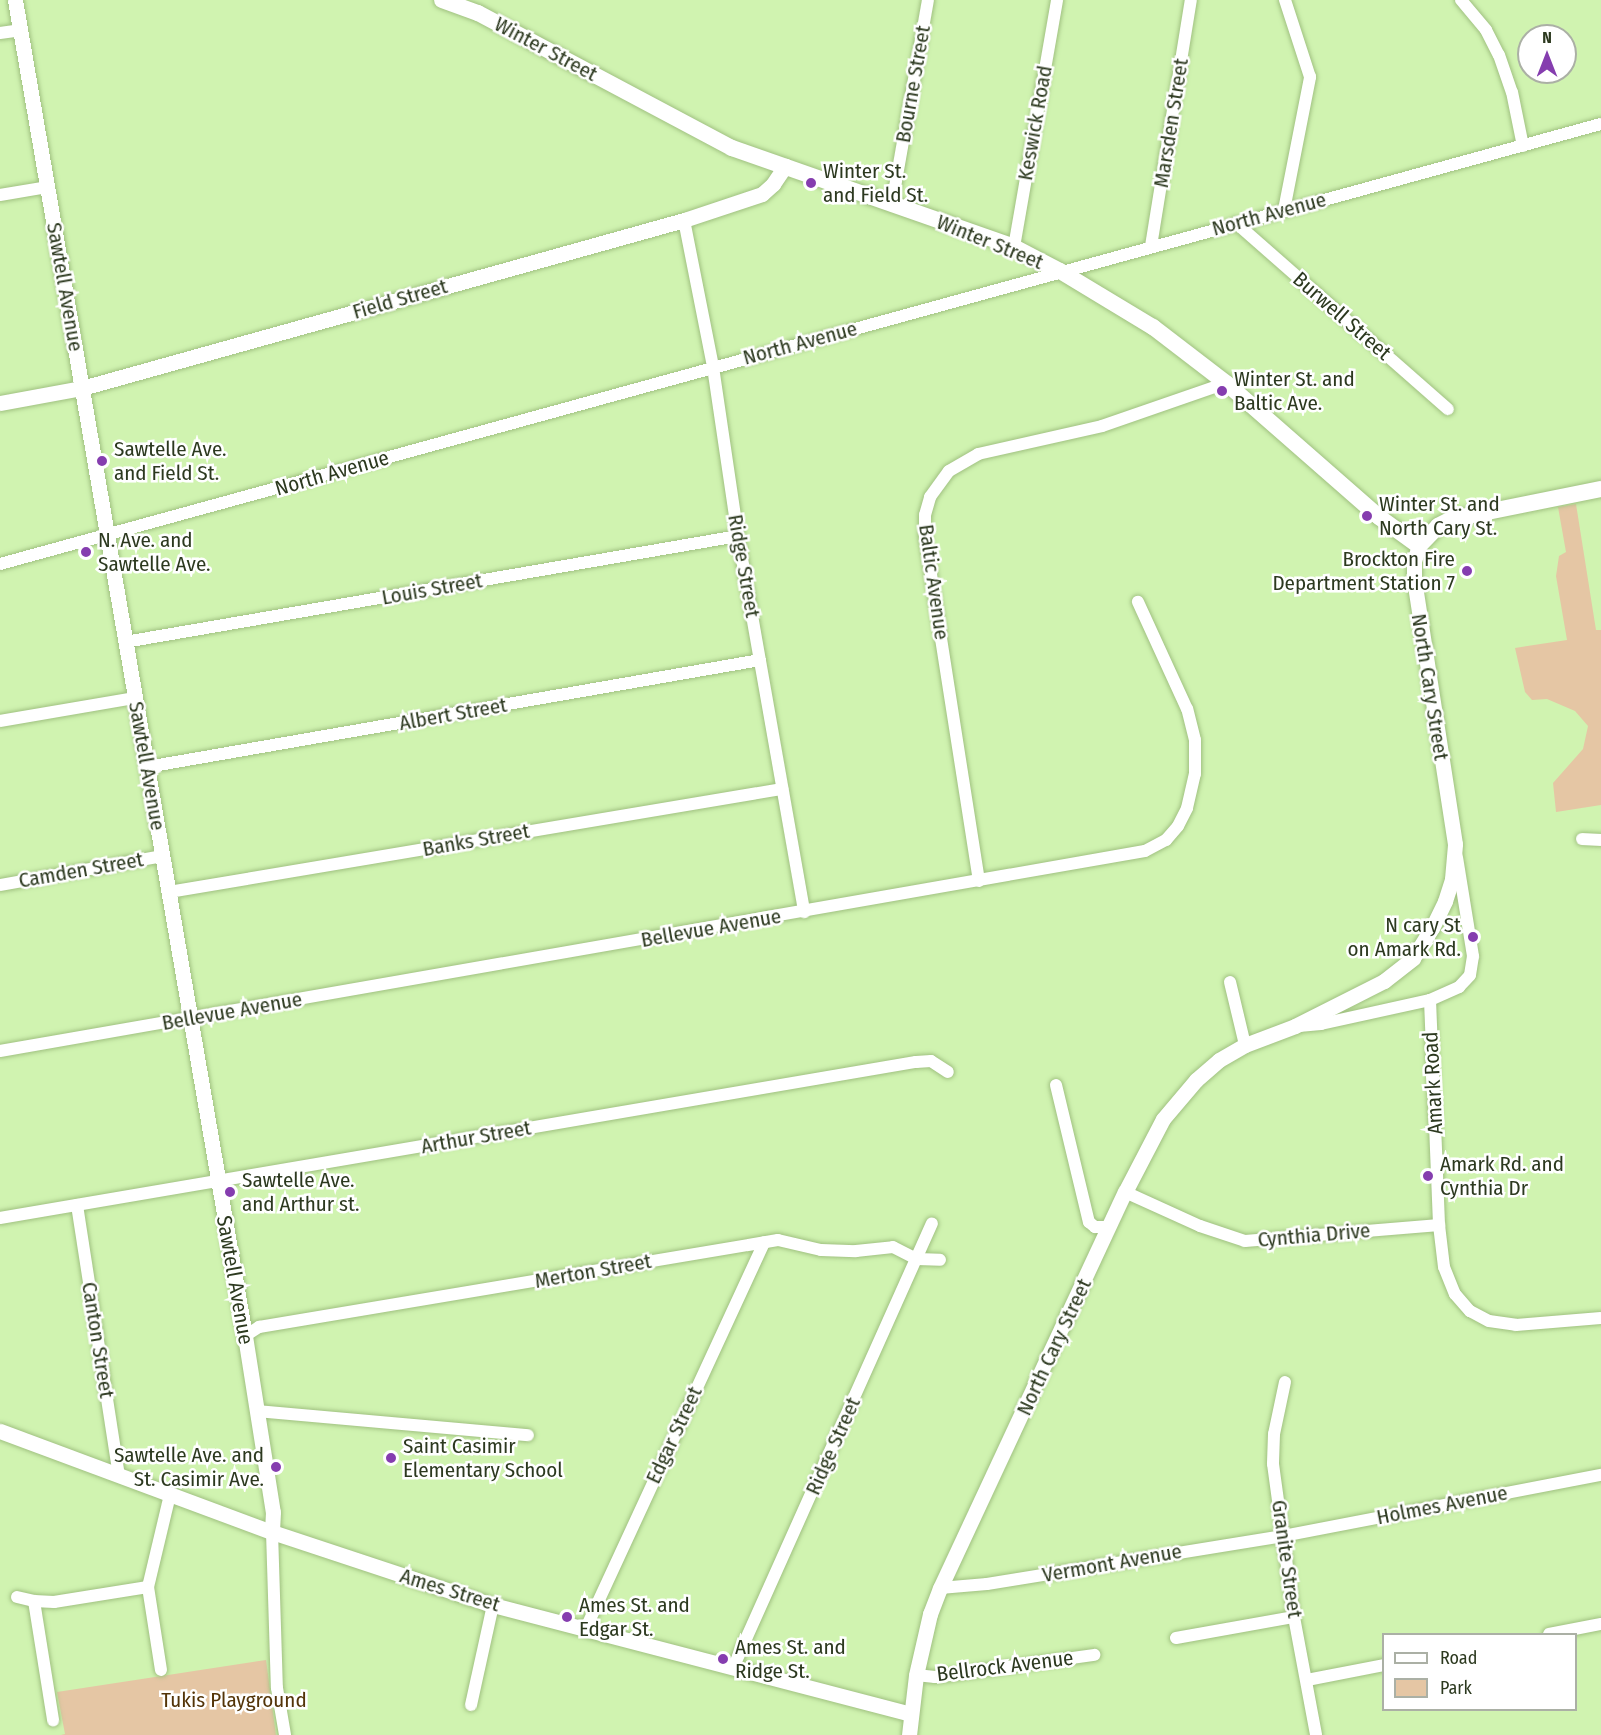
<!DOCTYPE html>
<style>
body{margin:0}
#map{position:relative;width:1601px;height:1735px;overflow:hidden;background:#d0f3b0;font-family:"Fira Sans Condensed",sans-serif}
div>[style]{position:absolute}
.green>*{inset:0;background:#e5c6a4}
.roads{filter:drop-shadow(0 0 2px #a0c181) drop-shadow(0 0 2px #a0c181)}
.minor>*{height:12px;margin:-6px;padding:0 6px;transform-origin:6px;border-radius:6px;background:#fff}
.tertiary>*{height:15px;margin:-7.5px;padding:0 7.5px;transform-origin:7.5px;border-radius:7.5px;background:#fff}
.secondary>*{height:16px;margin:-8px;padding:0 8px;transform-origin:8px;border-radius:8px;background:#fff}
.dots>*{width:16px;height:16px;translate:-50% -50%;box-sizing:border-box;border:3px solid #fff;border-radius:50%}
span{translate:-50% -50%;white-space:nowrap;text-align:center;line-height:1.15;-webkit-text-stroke:5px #fff;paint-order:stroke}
.street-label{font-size:21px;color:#2c391f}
.poi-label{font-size:21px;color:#2c391f}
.left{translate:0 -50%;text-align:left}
.right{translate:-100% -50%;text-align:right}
.park-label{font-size:21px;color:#533408}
.legend{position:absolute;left:1382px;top:1633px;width:195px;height:78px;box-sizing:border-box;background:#fff;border:2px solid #abb0a5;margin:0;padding:8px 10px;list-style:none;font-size:18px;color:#2c391f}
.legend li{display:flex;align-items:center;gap:12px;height:30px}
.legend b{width:30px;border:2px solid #abb0a5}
.north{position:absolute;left:1517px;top:24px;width:60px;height:60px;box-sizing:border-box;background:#fff;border:2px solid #abb0a5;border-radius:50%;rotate:0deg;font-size:16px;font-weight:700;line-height:24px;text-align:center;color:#2c391f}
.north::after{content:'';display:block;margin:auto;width:21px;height:27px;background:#853daf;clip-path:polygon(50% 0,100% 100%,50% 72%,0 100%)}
</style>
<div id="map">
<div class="green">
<div style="clip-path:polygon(1576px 504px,1596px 630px,1601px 630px,1601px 805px,1556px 812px,1553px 783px,1583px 749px,1588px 726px,1575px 711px,1547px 699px,1532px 700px,1525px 692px,1515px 648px,1567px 640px,1556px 576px,1559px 556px,1566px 552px,1558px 507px)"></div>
<div style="clip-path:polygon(266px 1660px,276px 1735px,61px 1735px,65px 1734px,57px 1692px)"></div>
</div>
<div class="roads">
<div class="minor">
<div style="left:1461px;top:0;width:39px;rotate:50deg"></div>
<div style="left:1486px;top:30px;width:28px;rotate:63deg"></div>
<div style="left:1499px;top:55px;width:39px;rotate:71deg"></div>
<div style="left:1512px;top:92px;width:55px;rotate:78.5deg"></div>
<div style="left:0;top:33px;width:22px;rotate:-8deg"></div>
<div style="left:0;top:195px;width:49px;rotate:-9.5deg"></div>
<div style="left:892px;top:204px;width:207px;rotate:-80deg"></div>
<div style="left:1284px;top:210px;width:136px;rotate:-78.9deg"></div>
<div style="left:1310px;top:77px;width:81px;rotate:-108deg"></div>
<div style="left:684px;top:220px;width:150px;rotate:78.8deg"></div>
<div style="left:713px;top:367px;width:171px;rotate:81.6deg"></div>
<div style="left:738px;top:536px;width:382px;rotate:80deg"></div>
<div style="left:1236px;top:223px;width:282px;rotate:41.3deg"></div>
<div style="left:1151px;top:246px;width:249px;rotate:-80.8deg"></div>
<div style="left:1014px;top:247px;width:251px;rotate:-80.1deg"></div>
<div style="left:0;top:564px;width:1660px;rotate:-15.37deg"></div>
<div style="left:125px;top:642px;width:622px;rotate:-9.81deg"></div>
<div style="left:0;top:721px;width:137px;rotate:-9.7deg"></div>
<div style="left:147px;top:767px;width:622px;rotate:-9.9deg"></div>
<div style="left:1582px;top:839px;width:19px;rotate:3deg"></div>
<div style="left:979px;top:881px;width:350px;rotate:-98.9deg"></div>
<div style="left:925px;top:535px;width:20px;rotate:-90deg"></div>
<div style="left:925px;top:515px;width:19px;rotate:-74deg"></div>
<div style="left:930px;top:497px;width:32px;rotate:-54deg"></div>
<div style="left:949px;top:471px;width:34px;rotate:-30deg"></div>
<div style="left:978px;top:454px;width:127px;rotate:-12.7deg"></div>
<div style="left:1102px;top:426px;width:131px;rotate:-19.1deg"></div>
<div style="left:0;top:885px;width:165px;rotate:-10.1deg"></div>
<div style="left:169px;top:892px;width:622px;rotate:-9.54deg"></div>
<div style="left:1230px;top:982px;width:65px;rotate:76.6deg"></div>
<div style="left:1430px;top:1000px;width:225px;rotate:87.7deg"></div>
<div style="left:1439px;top:1225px;width:42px;rotate:83.2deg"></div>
<div style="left:1444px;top:1267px;width:29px;rotate:68deg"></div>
<div style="left:1455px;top:1294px;width:23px;rotate:49deg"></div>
<div style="left:1470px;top:1311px;width:21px;rotate:28deg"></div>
<div style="left:1489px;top:1321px;width:27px;rotate:8deg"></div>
<div style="left:1516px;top:1325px;width:85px;rotate:-4.7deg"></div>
<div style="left:1299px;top:1026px;width:22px;rotate:-5deg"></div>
<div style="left:1321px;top:1024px;width:112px;rotate:-12.4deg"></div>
<div style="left:1430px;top:1000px;width:32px;rotate:-24deg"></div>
<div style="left:1459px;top:987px;width:16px;rotate:-47deg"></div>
<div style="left:1470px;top:975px;width:19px;rotate:-81deg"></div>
<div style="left:1473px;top:956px;width:100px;rotate:-99.2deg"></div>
<div style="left:0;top:1051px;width:1162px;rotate:-9.91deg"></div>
<div style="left:1145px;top:851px;width:24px;rotate:-28deg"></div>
<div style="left:1166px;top:840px;width:18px;rotate:-49deg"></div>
<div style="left:1178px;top:826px;width:20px;rotate:-63deg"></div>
<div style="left:1187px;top:808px;width:35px;rotate:-77deg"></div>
<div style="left:1195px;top:774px;width:34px;rotate:-90deg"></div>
<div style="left:1195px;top:740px;width:32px;rotate:-104deg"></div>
<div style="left:1187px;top:709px;width:118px;rotate:-114.6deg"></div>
<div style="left:1056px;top:1085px;width:141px;rotate:76.5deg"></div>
<div style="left:1089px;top:1222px;width:8px;rotate:40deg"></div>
<div style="left:1095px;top:1227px;width:15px"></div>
<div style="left:1125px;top:1192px;width:82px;rotate:24.4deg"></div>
<div style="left:1200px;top:1226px;width:47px;rotate:18.4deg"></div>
<div style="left:1245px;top:1241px;width:195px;rotate:-4.7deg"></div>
<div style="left:77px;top:1205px;width:274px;rotate:81.2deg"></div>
<div style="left:0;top:1218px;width:929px;rotate:-9.67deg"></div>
<div style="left:916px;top:1062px;width:15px;rotate:-4deg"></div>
<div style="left:931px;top:1061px;width:20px;rotate:33deg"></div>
<div style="left:245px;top:1336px;width:17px;rotate:-33deg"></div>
<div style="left:259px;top:1327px;width:526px;rotate:-9.52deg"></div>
<div style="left:778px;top:1240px;width:44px;rotate:13.1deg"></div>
<div style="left:821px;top:1250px;width:35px;rotate:2deg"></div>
<div style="left:856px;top:1251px;width:37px;rotate:-6deg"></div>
<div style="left:893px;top:1247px;width:27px;rotate:27deg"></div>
<div style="left:917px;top:1259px;width:23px;rotate:2deg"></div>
<div style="left:1285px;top:1382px;width:53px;rotate:101.9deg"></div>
<div style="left:1274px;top:1434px;width:30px;rotate:92deg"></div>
<div style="left:1273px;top:1464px;width:154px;rotate:82.2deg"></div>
<div style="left:1294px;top:1617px;width:120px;rotate:79.4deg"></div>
<div style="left:257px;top:1411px;width:272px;rotate:5.1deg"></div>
<div style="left:272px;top:1532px;width:156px;rotate:88.2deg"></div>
<div style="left:277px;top:1688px;width:48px;rotate:80.3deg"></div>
<div style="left:940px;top:1588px;width:47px;rotate:-4.9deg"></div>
<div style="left:987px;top:1584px;width:300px;rotate:-9.2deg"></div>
<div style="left:1283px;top:1536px;width:324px;rotate:-10.9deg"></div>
<div style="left:17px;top:1597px;width:17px;rotate:13deg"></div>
<div style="left:34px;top:1601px;width:20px;rotate:3deg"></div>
<div style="left:54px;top:1602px;width:95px;rotate:-9.1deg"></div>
<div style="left:34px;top:1601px;width:121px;rotate:80.9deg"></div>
<div style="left:586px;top:1628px;width:425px;rotate:-65.2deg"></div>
<div style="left:1549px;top:1634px;width:53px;rotate:-10.9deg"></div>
<div style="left:1176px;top:1638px;width:120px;rotate:-10.1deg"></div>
<div style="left:733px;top:1668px;width:487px;rotate:-65.9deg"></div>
<div style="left:161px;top:1670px;width:84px;rotate:-98.9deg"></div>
<div style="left:148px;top:1587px;width:95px;rotate:-76.6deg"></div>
<div style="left:916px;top:1675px;width:19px;rotate:6deg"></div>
<div style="left:935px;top:1677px;width:161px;rotate:-7.9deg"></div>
<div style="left:1307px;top:1680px;width:78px;rotate:-11deg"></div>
<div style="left:471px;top:1705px;width:102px;rotate:-77.6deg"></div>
</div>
<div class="tertiary">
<div style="left:15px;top:0;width:1356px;rotate:80.23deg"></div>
<div style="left:245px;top:1336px;width:178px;rotate:81deg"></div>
<div style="left:273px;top:1512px;width:20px;rotate:93deg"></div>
<div style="left:0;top:403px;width:83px;rotate:-10.4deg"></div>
<div style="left:82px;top:388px;width:625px;rotate:-15.59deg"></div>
<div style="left:684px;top:220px;width:82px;rotate:-18.4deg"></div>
<div style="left:762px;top:194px;width:15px;rotate:-42deg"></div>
<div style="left:773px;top:184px;width:22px;rotate:-56deg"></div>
<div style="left:0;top:1431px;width:290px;rotate:20.4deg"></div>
<div style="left:272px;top:1532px;width:233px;rotate:18.3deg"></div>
<div style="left:493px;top:1605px;width:432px;rotate:14.6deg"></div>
<div style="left:909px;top:1735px;width:60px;rotate:-83.3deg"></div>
<div style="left:916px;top:1675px;width:63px;rotate:-77.1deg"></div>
<div style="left:930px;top:1614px;width:28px;rotate:-69deg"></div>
<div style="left:940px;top:1588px;width:437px;rotate:-65deg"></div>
<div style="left:1125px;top:1192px;width:82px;rotate:-62.5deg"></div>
<div style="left:1163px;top:1119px;width:51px;rotate:-49.8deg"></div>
<div style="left:1196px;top:1080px;width:30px;rotate:-41deg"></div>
<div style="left:1219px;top:1060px;width:30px;rotate:-30deg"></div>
<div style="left:1245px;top:1045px;width:53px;rotate:-20.8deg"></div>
<div style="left:1295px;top:1026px;width:100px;rotate:-26.8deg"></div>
<div style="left:1384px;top:981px;width:37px;rotate:-38deg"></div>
<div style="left:1413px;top:958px;width:36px;rotate:-58deg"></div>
<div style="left:1432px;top:928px;width:30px;rotate:-64deg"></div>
<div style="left:1445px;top:901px;width:23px;rotate:-72deg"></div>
<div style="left:1452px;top:879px;width:35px;rotate:-85deg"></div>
<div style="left:1455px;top:844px;width:267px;rotate:-98.8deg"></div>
<div style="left:1414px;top:580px;width:19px;rotate:-90deg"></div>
<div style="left:1414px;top:561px;width:16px;rotate:-72deg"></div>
</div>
<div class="secondary">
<div style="left:442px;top:0;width:38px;rotate:20deg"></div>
<div style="left:478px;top:13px;width:288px;rotate:28deg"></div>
<div style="left:732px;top:148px;width:299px;rotate:19.3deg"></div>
<div style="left:1014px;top:247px;width:52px;rotate:27.6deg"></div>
<div style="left:1060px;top:271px;width:109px;rotate:31.1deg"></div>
<div style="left:1153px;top:327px;width:92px;rotate:37.5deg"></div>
<div style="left:1226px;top:383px;width:203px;rotate:41.2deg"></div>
<div style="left:1379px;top:517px;width:49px;rotate:35.9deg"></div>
<div style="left:1419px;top:546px;width:28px;rotate:-46deg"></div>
<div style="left:1438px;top:526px;width:16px;rotate:-27deg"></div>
<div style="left:1452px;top:519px;width:152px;rotate:-11.4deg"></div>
</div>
</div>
<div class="dots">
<div style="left:811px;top:183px;background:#853daf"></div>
<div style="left:1222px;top:391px;background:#853daf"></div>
<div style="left:102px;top:461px;background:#853daf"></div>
<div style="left:1367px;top:516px;background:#853daf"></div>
<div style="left:86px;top:552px;background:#853daf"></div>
<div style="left:1467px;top:571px;background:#853daf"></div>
<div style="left:1473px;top:937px;background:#853daf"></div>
<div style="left:1428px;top:1176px;background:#853daf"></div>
<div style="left:230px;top:1192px;background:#853daf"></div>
<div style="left:391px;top:1458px;background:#853daf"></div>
<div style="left:276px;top:1467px;background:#853daf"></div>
<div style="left:567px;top:1617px;background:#853daf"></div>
<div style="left:723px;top:1659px;background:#853daf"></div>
</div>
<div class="street-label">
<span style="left:546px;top:49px;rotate:28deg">Winter Street</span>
<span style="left:913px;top:84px;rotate:-80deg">Bourne Street</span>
<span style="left:1035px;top:123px;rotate:-80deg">Keswick Road</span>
<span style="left:1171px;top:123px;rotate:-81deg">Marsden Street</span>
<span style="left:1269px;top:214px;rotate:-15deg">North Avenue</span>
<span style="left:990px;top:242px;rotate:22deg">Winter Street</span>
<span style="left:65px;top:287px;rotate:80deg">Sawtell Avenue</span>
<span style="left:400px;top:299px;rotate:-16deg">Field Street</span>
<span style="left:1342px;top:316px;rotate:41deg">Burwell Street</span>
<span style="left:800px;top:343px;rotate:-15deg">North Avenue</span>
<span style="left:332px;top:473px;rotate:-16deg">North Avenue</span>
<span style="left:744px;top:566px;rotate:80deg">Ridge Street</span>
<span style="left:934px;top:582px;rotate:82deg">Baltic Avenue</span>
<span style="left:432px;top:589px;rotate:-10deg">Louis Street</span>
<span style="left:1430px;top:687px;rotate:81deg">North Cary Street</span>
<span style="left:453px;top:714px;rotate:-10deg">Albert Street</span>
<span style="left:147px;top:766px;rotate:80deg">Sawtell Avenue</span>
<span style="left:476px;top:840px;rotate:-10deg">Banks Street</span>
<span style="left:81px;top:870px;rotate:-10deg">Camden Street</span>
<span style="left:711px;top:928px;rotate:-10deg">Bellevue Avenue</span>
<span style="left:232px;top:1011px;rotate:-10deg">Bellevue Avenue</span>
<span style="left:1433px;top:1083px;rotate:-93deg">Amark Road</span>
<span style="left:476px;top:1137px;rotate:-10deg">Arthur Street</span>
<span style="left:1314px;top:1235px;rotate:-5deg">Cynthia Drive</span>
<span style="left:593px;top:1271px;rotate:-10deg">Merton Street</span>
<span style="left:235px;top:1280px;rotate:80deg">Sawtell Avenue</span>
<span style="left:98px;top:1340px;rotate:81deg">Canton Street</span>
<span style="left:1054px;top:1347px;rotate:-65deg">North Cary Street</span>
<span style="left:674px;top:1435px;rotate:-65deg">Edgar Street</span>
<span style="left:833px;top:1446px;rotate:-66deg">Ridge Street</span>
<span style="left:1442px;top:1505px;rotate:-11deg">Holmes Avenue</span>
<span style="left:1287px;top:1559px;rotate:82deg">Granite Street</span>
<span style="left:1112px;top:1563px;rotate:-10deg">Vermont Avenue</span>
<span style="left:450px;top:1590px;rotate:17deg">Ames Street</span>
<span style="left:1005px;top:1666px;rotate:-7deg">Bellrock Avenue</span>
</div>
<div class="poi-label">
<span class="left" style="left:823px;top:183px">Winter St.<br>and Field St.</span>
<span class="left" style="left:1234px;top:391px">Winter St. and<br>Baltic Ave.</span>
<span class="left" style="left:114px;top:461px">Sawtelle Ave.<br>and Field St.</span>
<span class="left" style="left:1379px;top:516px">Winter St. and<br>North Cary St.</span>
<span class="left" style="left:98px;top:552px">N. Ave. and<br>Sawtelle Ave.</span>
<span class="right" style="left:1455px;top:571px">Brockton Fire<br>Department Station 7</span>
<span class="right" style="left:1461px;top:937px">N cary St<br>on Amark Rd.</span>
<span class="left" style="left:1440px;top:1176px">Amark Rd. and<br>Cynthia Dr</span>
<span class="left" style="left:242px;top:1192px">Sawtelle Ave.<br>and Arthur st.</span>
<span class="left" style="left:403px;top:1458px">Saint Casimir<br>Elementary School</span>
<span class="right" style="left:264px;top:1467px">Sawtelle Ave. and<br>St. Casimir Ave.</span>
<span class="left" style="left:579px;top:1617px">Ames St. and<br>Edgar St.</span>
<span class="left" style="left:735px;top:1659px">Ames St. and<br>Ridge St.</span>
</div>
<div class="park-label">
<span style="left:234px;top:1700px">Tukis Playground</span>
</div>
<ul class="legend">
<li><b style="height:8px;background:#fff"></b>Road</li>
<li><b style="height:16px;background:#e5c6a4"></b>Park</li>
</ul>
<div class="north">N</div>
</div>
